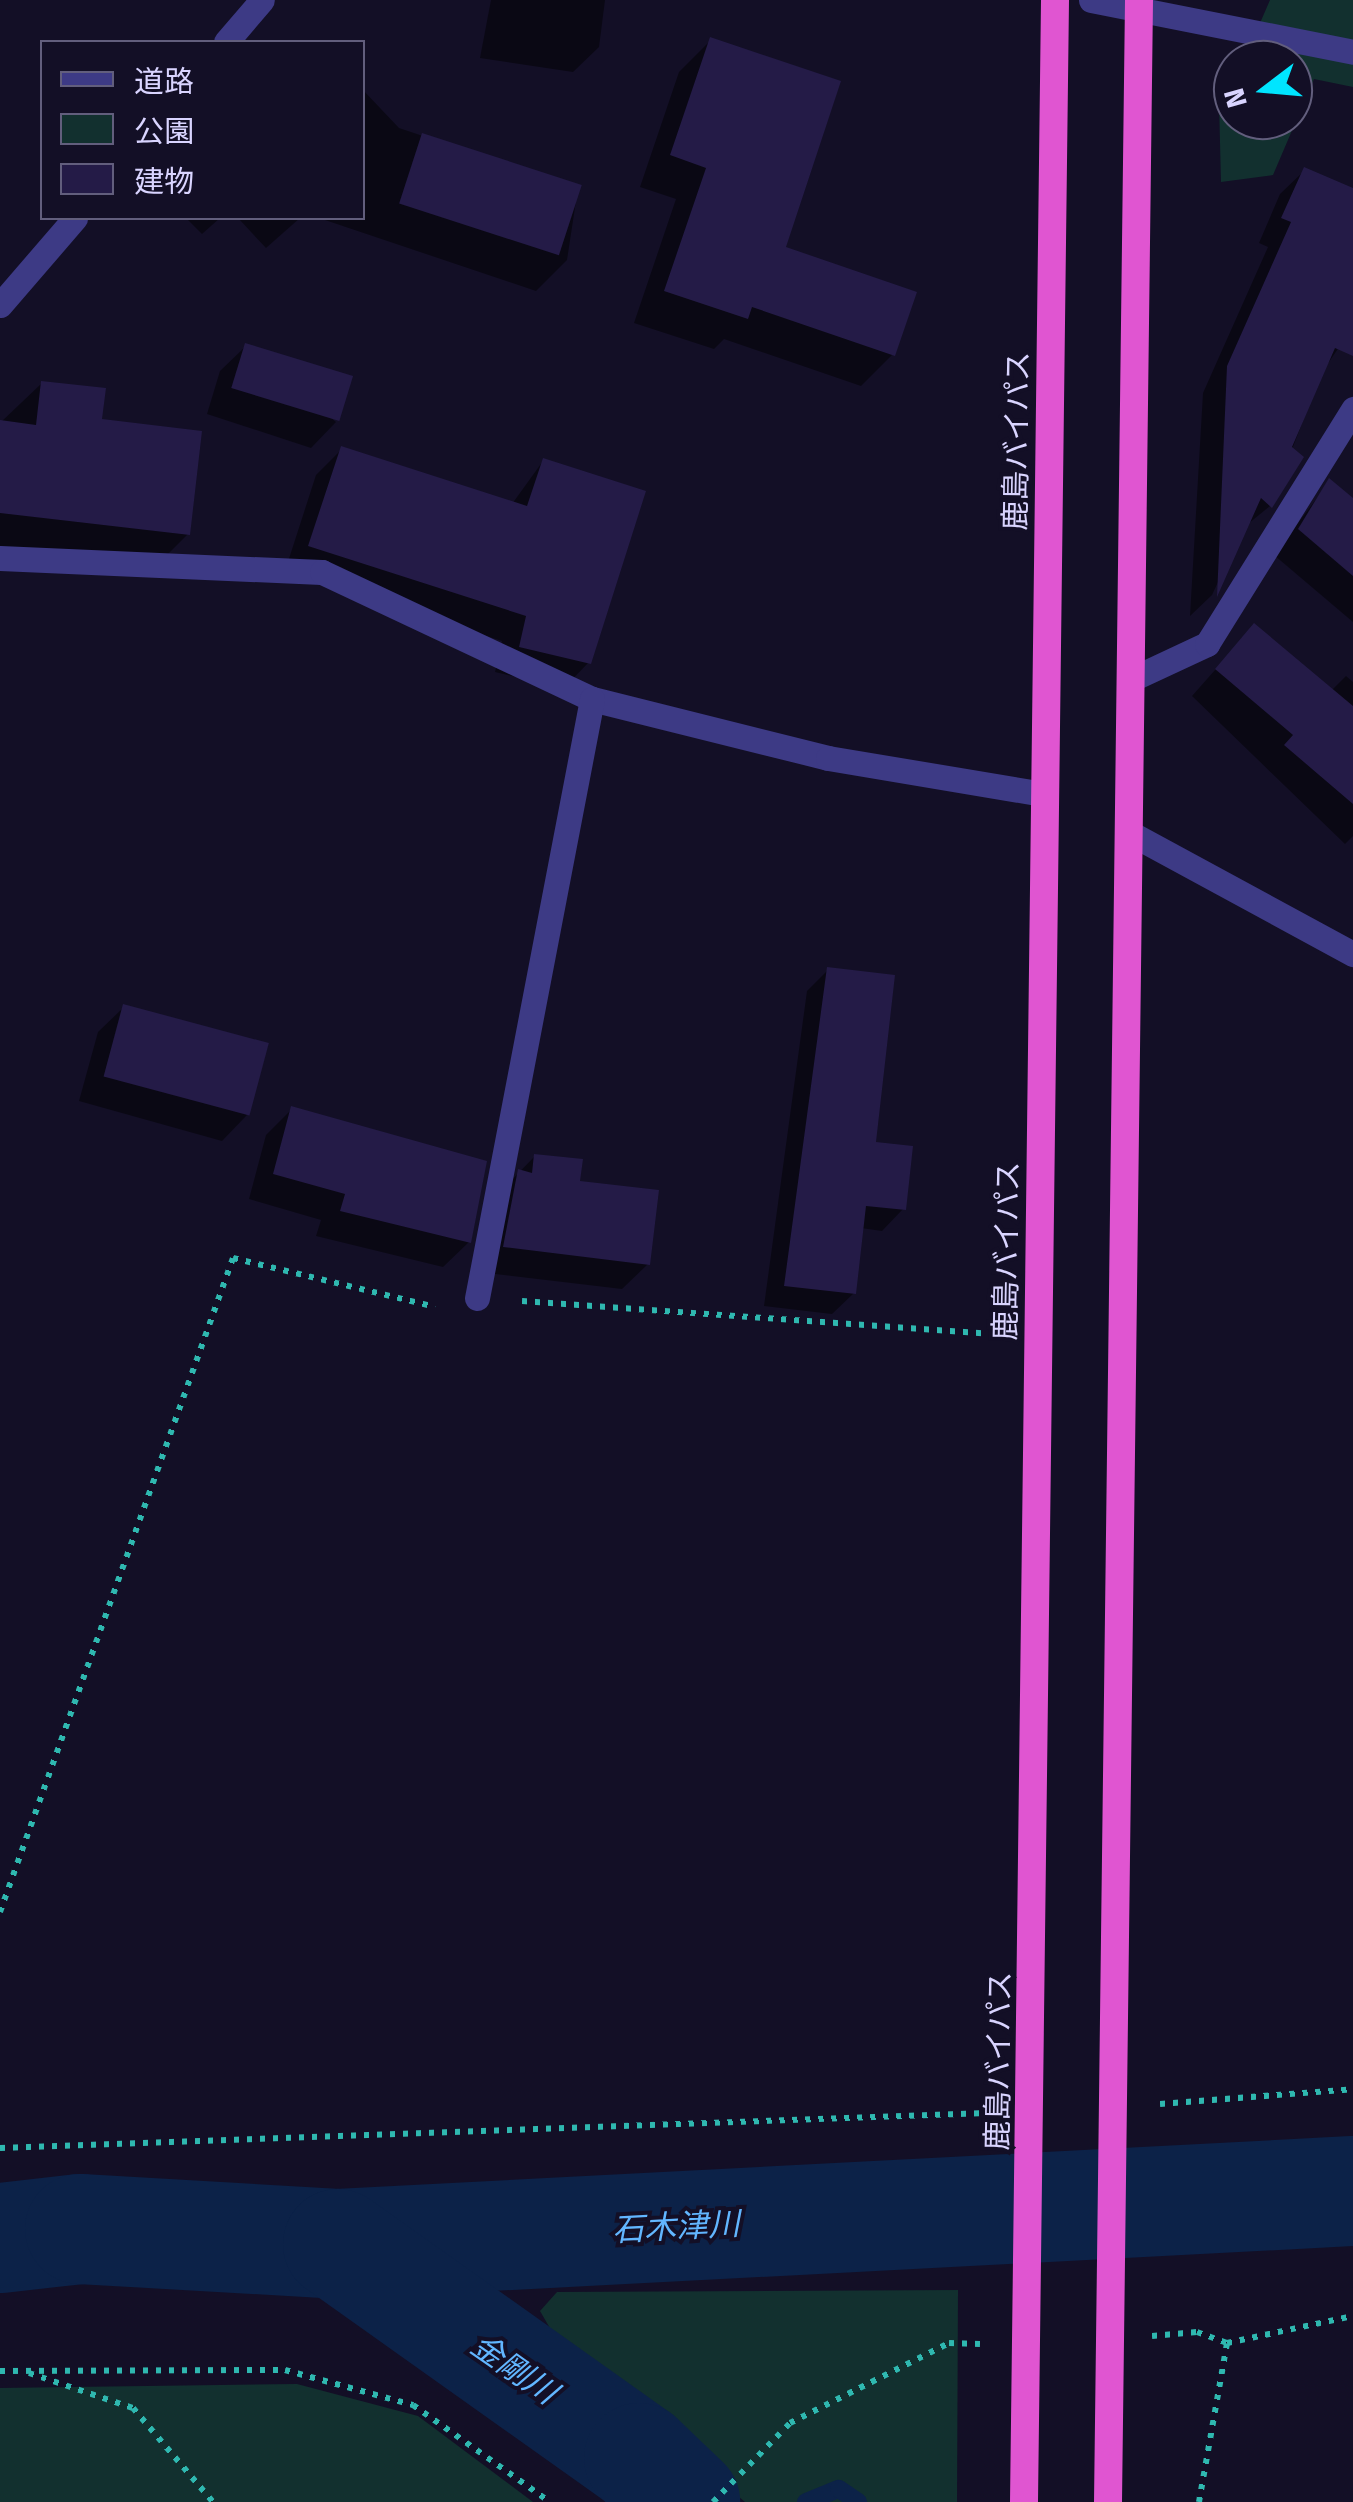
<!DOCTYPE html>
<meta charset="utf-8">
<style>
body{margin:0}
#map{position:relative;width:1353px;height:2502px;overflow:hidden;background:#130f26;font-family:"Fira Sans","Noto Sans JP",sans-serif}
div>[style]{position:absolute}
.green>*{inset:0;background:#12302f}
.shadow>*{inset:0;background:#0007}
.stream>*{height:18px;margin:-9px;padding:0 9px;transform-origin:9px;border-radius:9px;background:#0c2248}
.river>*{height:110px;margin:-55px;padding:0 55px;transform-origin:55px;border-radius:55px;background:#0c2248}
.building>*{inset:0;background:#241b47;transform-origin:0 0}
.path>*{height:6px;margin-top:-3px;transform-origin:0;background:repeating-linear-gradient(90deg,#2fb8b0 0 5px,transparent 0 13px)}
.minor>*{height:25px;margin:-12.5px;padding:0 12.5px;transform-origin:12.5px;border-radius:12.5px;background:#3d3a85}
.trunk>*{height:28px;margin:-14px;padding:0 14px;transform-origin:14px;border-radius:14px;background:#e055d1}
span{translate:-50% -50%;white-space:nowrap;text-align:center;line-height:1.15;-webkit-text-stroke:8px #130f26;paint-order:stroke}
.street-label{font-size:30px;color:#d9d4ff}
.water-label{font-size:32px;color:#62b6ff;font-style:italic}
.legend{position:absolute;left:40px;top:40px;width:325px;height:180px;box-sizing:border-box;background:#130f26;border:2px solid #625e7d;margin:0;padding:12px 18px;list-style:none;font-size:30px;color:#d9d4ff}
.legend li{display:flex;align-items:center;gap:20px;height:50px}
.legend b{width:50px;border:2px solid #625e7d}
.north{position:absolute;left:1213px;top:40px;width:100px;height:100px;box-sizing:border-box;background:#130f26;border:2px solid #625e7d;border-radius:50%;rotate:254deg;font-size:28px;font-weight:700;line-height:40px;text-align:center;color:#d9d4ff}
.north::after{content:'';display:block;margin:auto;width:35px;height:45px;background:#00e5ff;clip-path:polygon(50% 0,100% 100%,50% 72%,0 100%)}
</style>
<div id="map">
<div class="green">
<div style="clip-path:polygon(1270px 0,1353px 0,1353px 87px,1314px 79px,1273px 175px,1221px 182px,1219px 102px,1233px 78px,1233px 120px,1293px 120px,1293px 60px,1244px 60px)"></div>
<div style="clip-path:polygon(958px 2290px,957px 2502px,745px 2502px,558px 2342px,540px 2311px,557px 2292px)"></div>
<div style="clip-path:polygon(297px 2384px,418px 2416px,533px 2502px,0 2502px,0 2388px)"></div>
</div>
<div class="shadow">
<div style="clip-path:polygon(491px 0,605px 0,599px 47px,573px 72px,480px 58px)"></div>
<div style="clip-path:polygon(711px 40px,783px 248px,893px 354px,861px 386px,724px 339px,714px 349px,634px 323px,676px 199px,640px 187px,679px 72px)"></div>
<div style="clip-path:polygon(362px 89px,399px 128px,578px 188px,567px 260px,536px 291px,319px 218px,362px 218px)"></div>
<div style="clip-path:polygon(1305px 170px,1353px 190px,1353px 327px,1322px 372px,1270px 506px,1243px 528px,1212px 595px,1190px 616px,1203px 393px,1268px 247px,1259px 243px,1280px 194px)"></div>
<div style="clip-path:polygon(186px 218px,220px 218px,202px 234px)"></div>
<div style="clip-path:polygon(238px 218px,300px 218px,266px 248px)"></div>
<div style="clip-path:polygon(246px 346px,336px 422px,311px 448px,207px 414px,220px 371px)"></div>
<div style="clip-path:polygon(42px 383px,100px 421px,188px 534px,155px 567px,0 549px,0 423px)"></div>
<div style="clip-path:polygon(342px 449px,512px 504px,543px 461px,589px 662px,564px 688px,495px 672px,502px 641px,285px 571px,316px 475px)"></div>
<div style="clip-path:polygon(1329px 482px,1353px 502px,1353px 622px,1274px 555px)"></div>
<div style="clip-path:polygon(1254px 626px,1331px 691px,1346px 676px,1353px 682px,1353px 836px,1345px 844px,1192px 696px)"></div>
<div style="clip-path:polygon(828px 970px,873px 1144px,903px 1209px,882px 1231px,861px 1228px,854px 1293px,832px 1314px,764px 1306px,807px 991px)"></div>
<div style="clip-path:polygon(124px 1007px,247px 1115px,222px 1141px,79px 1101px,98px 1032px)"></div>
<div style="clip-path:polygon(292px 1109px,469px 1242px,443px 1267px,316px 1236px,321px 1220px,249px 1199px,266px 1135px)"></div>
<div style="clip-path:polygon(535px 1156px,577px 1183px,648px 1264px,622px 1289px,479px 1272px,494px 1198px)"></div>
</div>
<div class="stream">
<div style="left:806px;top:2502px;width:35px;rotate:-22deg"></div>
<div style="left:839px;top:2489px;width:23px;rotate:34deg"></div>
</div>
<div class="river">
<div style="left:0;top:2238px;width:81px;rotate:-6.4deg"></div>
<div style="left:80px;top:2229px;width:258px;rotate:3.3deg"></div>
<div style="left:338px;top:2244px;width:1016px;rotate:-2.99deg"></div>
<div style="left:338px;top:2244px;width:369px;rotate:35.4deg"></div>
<div style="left:639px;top:2458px;width:64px;rotate:43.7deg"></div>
</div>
<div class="building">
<div style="clip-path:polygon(710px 37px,841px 81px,786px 247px,917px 292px,895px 356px,752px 307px,748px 319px,664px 291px,706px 168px,670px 155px)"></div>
<div style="left:422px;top:133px;width:168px;height:74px;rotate:18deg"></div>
<div style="clip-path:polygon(1304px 167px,1353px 188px,1353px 356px,1335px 348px,1292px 447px,1304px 457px,1272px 508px,1261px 498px,1217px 597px,1227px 366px,1291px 222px,1281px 218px)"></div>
<div style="left:245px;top:343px;width:113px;height:47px;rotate:17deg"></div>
<div style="clip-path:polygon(41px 381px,106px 388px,102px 419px,202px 431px,190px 535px,0 513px,0 420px,36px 425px)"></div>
<div style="clip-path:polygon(341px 446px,527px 506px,543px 458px,646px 491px,591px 664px,519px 647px,526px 616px,308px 546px)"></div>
<div style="clip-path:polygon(1329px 478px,1353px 498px,1353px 576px,1298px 529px)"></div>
<div style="clip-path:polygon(1254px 623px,1353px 706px,1353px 804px,1284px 745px,1293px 735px,1215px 669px)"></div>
<div style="clip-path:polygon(827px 967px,895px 975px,876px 1142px,913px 1146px,906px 1210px,866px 1206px,856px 1294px,784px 1286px)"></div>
<div style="left:123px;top:1004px;width:151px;height:75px;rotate:15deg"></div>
<div style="clip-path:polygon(291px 1106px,487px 1161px,471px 1243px,340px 1211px,345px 1194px,273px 1174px)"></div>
<div style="clip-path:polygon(534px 1154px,583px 1159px,580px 1181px,659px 1190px,650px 1265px,503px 1247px,518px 1169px,532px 1173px)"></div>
</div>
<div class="path">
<div style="left:522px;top:1301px;width:472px;rotate:4deg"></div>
<div style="left:0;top:1912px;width:694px;rotate:-70.39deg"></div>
<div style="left:233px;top:1258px;width:208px;rotate:13.6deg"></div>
<div style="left:1160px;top:2104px;width:194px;rotate:-4.4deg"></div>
<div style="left:0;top:2148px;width:987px;rotate:-2.03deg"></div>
<div style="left:1152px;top:2336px;width:45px;rotate:-5.1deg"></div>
<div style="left:1197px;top:2332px;width:32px;rotate:20deg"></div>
<div style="left:1227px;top:2343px;width:129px;rotate:-12.1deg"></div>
<div style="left:0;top:2371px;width:285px;rotate:-0.2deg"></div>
<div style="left:285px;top:2370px;width:133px;rotate:15.3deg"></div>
<div style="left:413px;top:2405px;width:168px;rotate:35.3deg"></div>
<div style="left:29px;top:2373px;width:110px;rotate:18.6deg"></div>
<div style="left:133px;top:2408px;width:123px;rotate:49.6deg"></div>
<div style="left:713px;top:2502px;width:110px;rotate:-45.7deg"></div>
<div style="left:790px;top:2423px;width:178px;rotate:-26.7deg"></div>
<div style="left:949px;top:2343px;width:31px;rotate:2deg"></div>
<div style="left:1199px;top:2502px;width:161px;rotate:-80deg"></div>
</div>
<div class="minor">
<div style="left:1091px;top:0;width:267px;rotate:11.2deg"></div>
<div style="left:226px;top:42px;width:55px;rotate:-49.4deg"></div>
<div style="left:0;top:305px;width:115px;rotate:-49.2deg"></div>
<div style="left:0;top:558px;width:322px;rotate:2.5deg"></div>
<div style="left:322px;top:572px;width:298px;rotate:25.2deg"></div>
<div style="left:592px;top:699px;width:243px;rotate:14deg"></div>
<div style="left:828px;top:758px;width:219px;rotate:9.5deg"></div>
<div style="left:1132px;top:679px;width:83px;rotate:-25deg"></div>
<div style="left:1207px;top:644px;width:277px;rotate:-58.1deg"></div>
<div style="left:1130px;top:833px;width:254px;rotate:28.5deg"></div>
<div style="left:477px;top:1298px;width:610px;rotate:-79.13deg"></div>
</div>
<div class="trunk">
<div style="left:1024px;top:2502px;width:2502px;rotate:-89.29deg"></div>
<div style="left:1108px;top:2502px;width:2502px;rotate:-89.29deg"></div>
</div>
<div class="street-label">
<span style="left:1017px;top:441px;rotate:-89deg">鹿島バイパス</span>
<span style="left:1007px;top:1251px;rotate:-89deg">鹿島バイパス</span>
<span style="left:999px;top:2061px;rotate:-89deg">鹿島バイパス</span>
</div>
<div class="water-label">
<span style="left:676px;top:2227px;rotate:-3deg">石木津川</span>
<span style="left:514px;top:2369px;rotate:35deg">金剛川</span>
</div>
<ul class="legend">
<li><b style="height:12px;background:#3d3a85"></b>道路</li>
<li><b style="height:28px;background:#12302f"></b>公園</li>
<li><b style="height:28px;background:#241b47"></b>建物</li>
</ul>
<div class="north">N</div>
</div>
